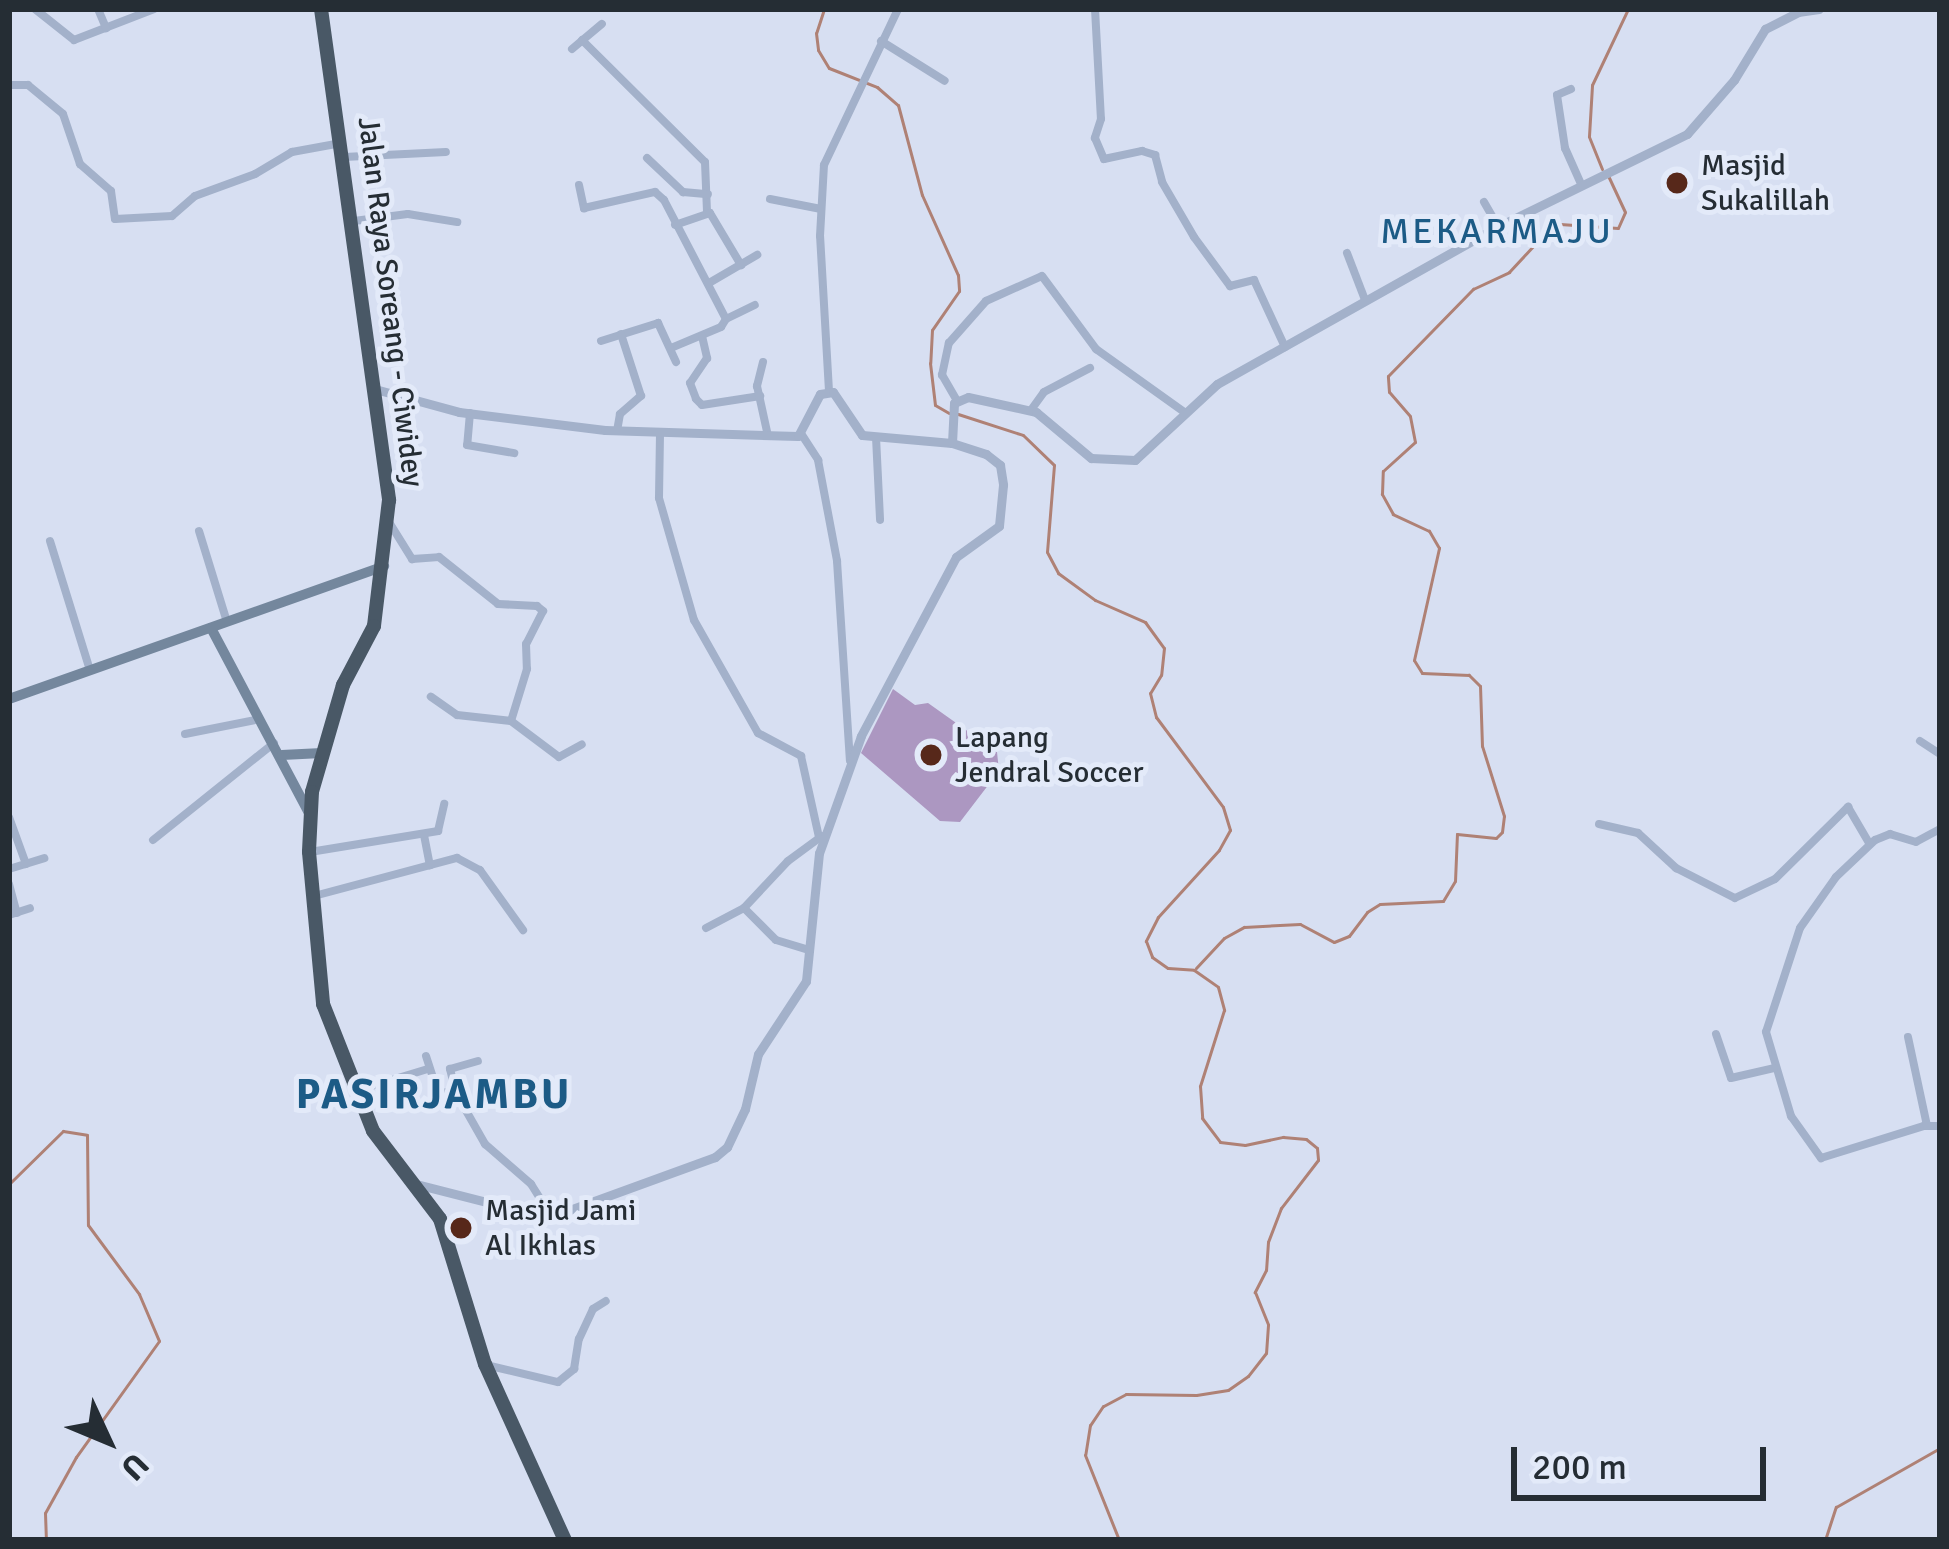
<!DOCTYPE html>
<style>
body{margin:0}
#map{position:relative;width:1949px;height:1549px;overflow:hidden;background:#d7dff2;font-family:Signika,sans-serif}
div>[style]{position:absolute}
.green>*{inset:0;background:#ac97c1}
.stream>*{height:3px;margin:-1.5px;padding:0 1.5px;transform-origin:1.5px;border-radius:1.5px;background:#af8175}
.minor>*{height:8px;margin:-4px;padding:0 4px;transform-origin:4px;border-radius:4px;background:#a3b1ca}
.tertiary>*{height:9px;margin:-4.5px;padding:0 4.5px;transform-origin:4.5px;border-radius:4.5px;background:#a3b1ca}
.secondary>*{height:10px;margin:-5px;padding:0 5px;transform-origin:5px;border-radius:5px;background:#74879d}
.trunk>*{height:14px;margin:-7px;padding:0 7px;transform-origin:7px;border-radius:7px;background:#495866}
.dots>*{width:33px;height:33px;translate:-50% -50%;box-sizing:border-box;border:6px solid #e3eaf9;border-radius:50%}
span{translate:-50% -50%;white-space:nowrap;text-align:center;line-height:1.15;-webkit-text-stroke:10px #e3eaf9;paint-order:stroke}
.poi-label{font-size:30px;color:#252d34}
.left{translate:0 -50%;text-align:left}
.street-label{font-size:30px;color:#252d34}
.quarter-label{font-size:36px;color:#1c5b86;letter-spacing:3px}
.district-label{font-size:42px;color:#1c5b86;font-weight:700;letter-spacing:3px}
.frame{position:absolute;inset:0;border:12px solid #252d34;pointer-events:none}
.north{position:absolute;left:48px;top:1381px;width:120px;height:120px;-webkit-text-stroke:9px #e3eaf9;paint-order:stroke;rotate:134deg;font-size:33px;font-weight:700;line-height:48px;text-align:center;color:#252d34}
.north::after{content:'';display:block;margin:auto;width:42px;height:54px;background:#252d34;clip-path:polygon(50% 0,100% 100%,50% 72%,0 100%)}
.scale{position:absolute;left:1511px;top:1447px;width:255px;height:54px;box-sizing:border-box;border:6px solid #252d34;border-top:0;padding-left:15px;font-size:36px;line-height:42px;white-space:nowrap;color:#252d34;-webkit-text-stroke:9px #e3eaf9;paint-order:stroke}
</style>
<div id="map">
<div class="green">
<div style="clip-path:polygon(893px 689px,915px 705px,928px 703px,997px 752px,999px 771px,960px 822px,940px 821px,861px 753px)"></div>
</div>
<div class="stream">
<div style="left:824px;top:9px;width:25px;rotate:108deg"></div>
<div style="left:816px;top:33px;width:17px;rotate:83deg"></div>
<div style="left:818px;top:50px;width:21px;rotate:59deg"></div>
<div style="left:829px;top:68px;width:52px;rotate:21.6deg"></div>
<div style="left:877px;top:87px;width:28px;rotate:41deg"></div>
<div style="left:898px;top:105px;width:93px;rotate:75.1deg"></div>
<div style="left:922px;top:195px;width:88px;rotate:65.8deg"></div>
<div style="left:958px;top:275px;width:16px;rotate:86deg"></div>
<div style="left:959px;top:291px;width:47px;rotate:124.7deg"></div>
<div style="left:932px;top:330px;width:33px;rotate:93deg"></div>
<div style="left:930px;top:363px;width:42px;rotate:83.2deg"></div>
<div style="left:935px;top:405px;width:16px;rotate:30deg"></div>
<div style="left:1602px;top:169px;width:35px;rotate:-112deg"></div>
<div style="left:1589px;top:136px;width:51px;rotate:-86.6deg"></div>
<div style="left:1592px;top:85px;width:84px;rotate:-64.7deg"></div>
<div style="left:958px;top:414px;width:68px;rotate:17.9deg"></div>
<div style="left:1023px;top:435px;width:43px;rotate:44.1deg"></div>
<div style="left:1054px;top:465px;width:87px;rotate:94.6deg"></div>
<div style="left:1047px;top:552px;width:24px;rotate:62deg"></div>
<div style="left:1058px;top:573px;width:46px;rotate:36.1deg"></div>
<div style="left:1095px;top:600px;width:55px;rotate:23.7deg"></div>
<div style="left:1145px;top:622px;width:32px;rotate:54deg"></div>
<div style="left:1164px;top:648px;width:27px;rotate:96deg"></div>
<div style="left:1161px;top:675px;width:21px;rotate:121deg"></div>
<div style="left:1150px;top:693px;width:25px;rotate:76deg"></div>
<div style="left:1156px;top:717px;width:112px;rotate:53.3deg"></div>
<div style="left:1223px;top:807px;width:24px;rotate:73deg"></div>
<div style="left:1230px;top:830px;width:23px;rotate:119deg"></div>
<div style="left:1219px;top:850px;width:91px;rotate:132.3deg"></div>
<div style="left:1158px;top:917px;width:27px;rotate:117deg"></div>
<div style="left:1146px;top:941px;width:17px;rotate:69deg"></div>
<div style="left:1152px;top:957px;width:19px;rotate:35deg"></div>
<div style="left:1168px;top:968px;width:26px;rotate:4deg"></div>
<div style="left:1194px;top:970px;width:29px;rotate:35deg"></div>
<div style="left:1218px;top:987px;width:24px;rotate:75deg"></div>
<div style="left:1224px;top:1010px;width:80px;rotate:107.5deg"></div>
<div style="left:1200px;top:1086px;width:32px;rotate:86deg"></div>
<div style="left:1202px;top:1118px;width:30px;rotate:53deg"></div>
<div style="left:1220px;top:1142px;width:25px;rotate:7deg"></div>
<div style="left:1245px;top:1145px;width:39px;rotate:-12deg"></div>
<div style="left:1283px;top:1137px;width:23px;rotate:5deg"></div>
<div style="left:1306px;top:1139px;width:14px;rotate:39deg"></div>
<div style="left:1317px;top:1148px;width:12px;rotate:85deg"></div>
<div style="left:1318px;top:1160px;width:61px;rotate:127.6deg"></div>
<div style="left:1281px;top:1208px;width:36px;rotate:111deg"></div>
<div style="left:1268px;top:1242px;width:28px;rotate:94deg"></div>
<div style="left:1266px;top:1270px;width:25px;rotate:117deg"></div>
<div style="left:1255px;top:1292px;width:35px;rotate:68deg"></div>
<div style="left:1268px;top:1325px;width:28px;rotate:94deg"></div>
<div style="left:1266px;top:1353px;width:29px;rotate:128deg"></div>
<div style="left:1248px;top:1376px;width:24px;rotate:145deg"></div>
<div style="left:1228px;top:1390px;width:32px;rotate:171deg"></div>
<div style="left:1196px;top:1395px;width:70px;rotate:-179.2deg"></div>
<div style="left:1126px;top:1394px;width:26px;rotate:152deg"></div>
<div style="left:1103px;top:1406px;width:23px;rotate:124deg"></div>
<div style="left:1090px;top:1425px;width:30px;rotate:99deg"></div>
<div style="left:1085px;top:1455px;width:92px;rotate:68.2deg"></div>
<div style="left:1196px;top:968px;width:41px;rotate:-47deg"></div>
<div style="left:1224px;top:938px;width:23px;rotate:-29deg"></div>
<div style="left:1244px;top:927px;width:56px;rotate:-3.1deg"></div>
<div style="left:1300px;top:924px;width:38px;rotate:28deg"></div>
<div style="left:1334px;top:942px;width:16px;rotate:-22deg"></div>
<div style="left:1349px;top:936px;width:30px;rotate:-53deg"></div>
<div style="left:1367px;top:912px;width:15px;rotate:-32deg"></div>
<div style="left:1380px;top:904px;width:63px;rotate:-2.7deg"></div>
<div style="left:1443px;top:901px;width:23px;rotate:-59deg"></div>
<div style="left:1455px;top:881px;width:47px;rotate:-87.6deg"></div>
<div style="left:1457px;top:834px;width:39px;rotate:6deg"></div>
<div style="left:1496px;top:838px;width:8px;rotate:-45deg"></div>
<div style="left:1502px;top:832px;width:16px;rotate:-83deg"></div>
<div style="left:1504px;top:816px;width:73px;rotate:-107.4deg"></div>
<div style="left:1482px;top:746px;width:60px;rotate:-91.9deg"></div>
<div style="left:1480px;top:686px;width:16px;rotate:-135deg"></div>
<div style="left:1469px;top:675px;width:47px;rotate:-177.6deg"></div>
<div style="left:1422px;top:673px;width:15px;rotate:-122deg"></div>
<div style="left:1414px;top:660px;width:115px;rotate:-77.4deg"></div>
<div style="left:1439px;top:548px;width:20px;rotate:-120deg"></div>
<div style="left:1429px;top:531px;width:40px;rotate:-155deg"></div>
<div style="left:1393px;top:514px;width:23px;rotate:-119deg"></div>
<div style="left:1382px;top:494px;width:23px;rotate:-88deg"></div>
<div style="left:1383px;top:471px;width:43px;rotate:-42.2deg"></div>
<div style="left:1415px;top:442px;width:26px;rotate:-101deg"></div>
<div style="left:1410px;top:416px;width:32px;rotate:-131deg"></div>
<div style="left:1389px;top:392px;width:16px;rotate:-94deg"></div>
<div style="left:1388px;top:376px;width:122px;rotate:-45.7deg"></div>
<div style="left:1473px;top:289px;width:40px;rotate:-25deg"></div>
<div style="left:1509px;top:272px;width:59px;rotate:-47.1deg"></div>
<div style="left:1549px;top:229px;width:12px;rotate:-24deg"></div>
<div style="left:1560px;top:224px;width:58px;rotate:3.9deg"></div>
<div style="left:1618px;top:228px;width:17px;rotate:-66deg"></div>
<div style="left:1625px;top:212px;width:40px;rotate:-115deg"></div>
<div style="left:9px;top:1184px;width:76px;rotate:-44.5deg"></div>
<div style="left:63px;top:1131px;width:24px;rotate:9deg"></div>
<div style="left:87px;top:1135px;width:90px;rotate:89.4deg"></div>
<div style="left:88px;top:1225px;width:86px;rotate:53.5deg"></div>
<div style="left:139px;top:1294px;width:51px;rotate:66.9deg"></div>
<div style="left:159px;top:1341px;width:143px;rotate:125.6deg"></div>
<div style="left:76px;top:1457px;width:64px;rotate:119deg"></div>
<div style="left:45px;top:1513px;width:27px;rotate:88deg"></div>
<div style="left:1825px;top:1540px;width:35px;rotate:-72deg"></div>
<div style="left:1836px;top:1507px;width:120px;rotate:-29.6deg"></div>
</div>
<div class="minor">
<div style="left:35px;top:9px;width:50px;rotate:38.5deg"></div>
<div style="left:74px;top:40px;width:86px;rotate:-21.2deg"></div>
<div style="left:98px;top:9px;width:21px;rotate:67deg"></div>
<div style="left:1095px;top:9px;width:110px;rotate:86.9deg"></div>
<div style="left:1101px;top:119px;width:20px;rotate:108deg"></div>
<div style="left:1095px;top:138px;width:23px;rotate:67deg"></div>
<div style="left:1104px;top:159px;width:39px;rotate:-12deg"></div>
<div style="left:1142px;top:151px;width:14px;rotate:17deg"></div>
<div style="left:1155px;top:155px;width:28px;rotate:75deg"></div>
<div style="left:1162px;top:182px;width:64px;rotate:59.8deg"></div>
<div style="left:1194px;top:237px;width:61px;rotate:53.7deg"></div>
<div style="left:1230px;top:286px;width:25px;rotate:-14deg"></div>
<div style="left:1254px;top:280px;width:74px;rotate:65.2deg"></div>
<div style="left:582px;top:40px;width:173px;rotate:44.8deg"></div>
<div style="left:705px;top:162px;width:49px;rotate:87.7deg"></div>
<div style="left:881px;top:41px;width:75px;rotate:32deg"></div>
<div style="left:572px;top:49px;width:39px;rotate:-40deg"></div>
<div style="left:9px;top:85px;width:19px"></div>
<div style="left:28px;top:85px;width:45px;rotate:39.6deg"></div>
<div style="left:63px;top:114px;width:53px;rotate:71.2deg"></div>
<div style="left:80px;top:164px;width:41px;rotate:41.1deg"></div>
<div style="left:111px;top:191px;width:28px;rotate:82deg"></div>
<div style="left:115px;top:219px;width:57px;rotate:-3deg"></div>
<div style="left:172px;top:216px;width:30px;rotate:-41deg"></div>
<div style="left:195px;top:196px;width:64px;rotate:-20.1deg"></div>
<div style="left:255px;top:174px;width:43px;rotate:-30.7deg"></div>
<div style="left:292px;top:152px;width:50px;rotate:-10.4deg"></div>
<div style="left:1571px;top:89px;width:15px;rotate:157deg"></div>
<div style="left:1557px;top:95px;width:54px;rotate:81.4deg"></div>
<div style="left:1565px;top:148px;width:39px;rotate:66deg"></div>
<div style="left:344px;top:157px;width:102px;rotate:-2.8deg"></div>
<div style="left:647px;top:158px;width:50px;rotate:43.4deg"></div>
<div style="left:683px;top:192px;width:25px;rotate:5deg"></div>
<div style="left:579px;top:185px;width:24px;rotate:78deg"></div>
<div style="left:584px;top:208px;width:73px;rotate:-12.7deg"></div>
<div style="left:655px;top:192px;width:12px;rotate:42deg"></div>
<div style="left:664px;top:200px;width:134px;rotate:62.5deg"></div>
<div style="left:726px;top:319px;width:9px;rotate:122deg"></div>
<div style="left:721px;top:327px;width:54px;rotate:157.2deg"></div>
<div style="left:770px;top:199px;width:52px;rotate:11.1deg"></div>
<div style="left:1484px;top:202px;width:28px;rotate:60deg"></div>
<div style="left:354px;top:221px;width:54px;rotate:-7.4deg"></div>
<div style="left:408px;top:214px;width:50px;rotate:9.3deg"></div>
<div style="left:675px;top:225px;width:37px;rotate:-19deg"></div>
<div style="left:710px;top:213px;width:61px;rotate:59.2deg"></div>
<div style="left:1347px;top:253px;width:50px;rotate:69deg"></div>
<div style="left:709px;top:283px;width:56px;rotate:-30.3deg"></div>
<div style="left:726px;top:319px;width:32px;rotate:-26deg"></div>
<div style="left:702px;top:336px;width:23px;rotate:77deg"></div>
<div style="left:707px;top:358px;width:30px;rotate:124deg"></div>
<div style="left:690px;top:383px;width:17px;rotate:69deg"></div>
<div style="left:696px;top:399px;width:8px;rotate:45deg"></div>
<div style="left:702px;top:405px;width:59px;rotate:-8.8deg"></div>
<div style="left:601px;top:341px;width:60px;rotate:-17.5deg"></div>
<div style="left:658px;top:323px;width:43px;rotate:65.2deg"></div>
<div style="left:763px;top:362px;width:25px;rotate:104deg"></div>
<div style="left:757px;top:386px;width:51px;rotate:77.6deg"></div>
<div style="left:829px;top:391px;width:155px;rotate:-93.3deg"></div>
<div style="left:820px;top:236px;width:71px;rotate:-86.8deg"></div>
<div style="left:824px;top:165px;width:173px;rotate:-64.6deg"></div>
<div style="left:956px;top:399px;width:28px;rotate:-120deg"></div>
<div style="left:942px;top:375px;width:33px;rotate:-78deg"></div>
<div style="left:949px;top:343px;width:56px;rotate:-48.6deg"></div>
<div style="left:986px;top:301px;width:61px;rotate:-24.1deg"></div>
<div style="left:1042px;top:276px;width:91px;rotate:53.5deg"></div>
<div style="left:1096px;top:349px;width:108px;rotate:35.6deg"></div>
<div style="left:1031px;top:410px;width:22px;rotate:-54deg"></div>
<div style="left:1044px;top:392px;width:52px;rotate:-27.6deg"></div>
<div style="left:470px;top:413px;width:32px;rotate:95deg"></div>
<div style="left:467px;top:445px;width:48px;rotate:9.7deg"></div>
<div style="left:617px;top:431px;width:17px;rotate:-80deg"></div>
<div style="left:620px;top:414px;width:28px;rotate:-41deg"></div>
<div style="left:641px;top:396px;width:65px;rotate:-107.9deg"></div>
<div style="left:660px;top:434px;width:64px;rotate:90.9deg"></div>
<div style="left:659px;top:498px;width:127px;rotate:74deg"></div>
<div style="left:694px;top:620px;width:130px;rotate:60.5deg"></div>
<div style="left:758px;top:733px;width:49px;rotate:28.1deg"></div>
<div style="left:801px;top:756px;width:83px;rotate:77.5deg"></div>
<div style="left:802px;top:435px;width:30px;rotate:57deg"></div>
<div style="left:818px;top:460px;width:103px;rotate:79.3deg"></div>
<div style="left:837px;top:561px;width:200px;rotate:86.3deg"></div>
<div style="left:876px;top:437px;width:83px;rotate:87.2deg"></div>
<div style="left:389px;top:522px;width:44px;rotate:58.1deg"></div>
<div style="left:412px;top:559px;width:27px;rotate:-4deg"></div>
<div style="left:439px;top:557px;width:75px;rotate:38.5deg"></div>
<div style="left:498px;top:604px;width:39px;rotate:3deg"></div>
<div style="left:537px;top:606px;width:8px;rotate:40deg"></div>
<div style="left:543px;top:611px;width:37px;rotate:117deg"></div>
<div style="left:526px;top:644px;width:25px;rotate:88deg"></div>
<div style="left:527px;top:669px;width:54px;rotate:107.1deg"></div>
<div style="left:511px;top:721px;width:54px;rotate:-173.7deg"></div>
<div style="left:457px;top:715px;width:32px;rotate:-145deg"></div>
<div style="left:199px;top:531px;width:95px;rotate:72.9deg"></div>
<div style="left:50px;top:541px;width:135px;rotate:72.8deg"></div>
<div style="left:511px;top:721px;width:60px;rotate:36.9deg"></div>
<div style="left:559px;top:757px;width:26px;rotate:-29deg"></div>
<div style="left:185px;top:734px;width:76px;rotate:-11.3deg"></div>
<div style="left:1920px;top:741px;width:24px;rotate:33deg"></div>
<div style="left:9px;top:817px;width:50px;rotate:70.1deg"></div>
<div style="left:1599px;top:824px;width:40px;rotate:13deg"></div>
<div style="left:1638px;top:833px;width:52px;rotate:42.6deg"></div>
<div style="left:1676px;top:868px;width:66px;rotate:27deg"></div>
<div style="left:1735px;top:898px;width:44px;rotate:-25.4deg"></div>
<div style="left:1775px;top:879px;width:103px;rotate:-44.6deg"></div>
<div style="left:1848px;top:807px;width:42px;rotate:59.7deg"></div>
<div style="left:1940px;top:829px;width:27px;rotate:152deg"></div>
<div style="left:1916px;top:842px;width:27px;rotate:-163deg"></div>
<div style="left:1890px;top:834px;width:16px;rotate:158deg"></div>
<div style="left:1875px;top:840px;width:54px;rotate:136.5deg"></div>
<div style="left:1836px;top:877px;width:62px;rotate:125.2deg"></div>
<div style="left:1800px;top:928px;width:109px;rotate:108.1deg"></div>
<div style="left:1766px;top:1032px;width:88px;rotate:73.4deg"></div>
<div style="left:1791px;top:1116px;width:52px;rotate:54.5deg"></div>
<div style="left:1821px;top:1158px;width:108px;rotate:-17.3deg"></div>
<div style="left:1924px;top:1126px;width:16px"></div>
<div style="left:424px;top:835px;width:31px;rotate:79deg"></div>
<div style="left:153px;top:840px;width:155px;rotate:-38.7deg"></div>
<div style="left:310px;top:852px;width:130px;rotate:-9.3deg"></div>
<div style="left:438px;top:831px;width:28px;rotate:-77deg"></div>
<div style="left:9px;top:869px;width:37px;rotate:-17deg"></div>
<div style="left:9px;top:884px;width:30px;rotate:75deg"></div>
<div style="left:314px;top:896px;width:148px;rotate:-14.9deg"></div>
<div style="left:457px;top:858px;width:26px;rotate:28deg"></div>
<div style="left:480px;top:870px;width:74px;rotate:54.4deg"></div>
<div style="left:744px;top:908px;width:45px;rotate:45deg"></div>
<div style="left:776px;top:940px;width:34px;rotate:17deg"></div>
<div style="left:9px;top:915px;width:22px;rotate:-18deg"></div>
<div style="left:706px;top:928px;width:43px;rotate:-27.8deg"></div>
<div style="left:744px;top:908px;width:64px;rotate:-46.9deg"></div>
<div style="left:788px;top:861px;width:42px;rotate:-36.3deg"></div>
<div style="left:1716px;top:1034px;width:46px;rotate:71.2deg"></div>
<div style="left:1731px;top:1078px;width:44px;rotate:-13.1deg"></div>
<div style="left:1908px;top:1037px;width:91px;rotate:77.9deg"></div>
<div style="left:426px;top:1056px;width:38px;rotate:72deg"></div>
<div style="left:438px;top:1092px;width:18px;rotate:3deg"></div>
<div style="left:456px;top:1093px;width:59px;rotate:60.4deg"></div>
<div style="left:485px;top:1144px;width:61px;rotate:41deg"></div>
<div style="left:531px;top:1184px;width:32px;rotate:58deg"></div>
<div style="left:355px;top:1091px;width:76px;rotate:-16.8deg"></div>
<div style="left:456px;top:1093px;width:25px;rotate:-104deg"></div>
<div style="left:450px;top:1069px;width:29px;rotate:-16deg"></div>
<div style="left:486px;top:1365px;width:74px;rotate:13.3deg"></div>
<div style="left:558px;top:1382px;width:21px;rotate:-39deg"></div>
<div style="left:574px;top:1369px;width:30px;rotate:-81deg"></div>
<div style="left:579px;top:1339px;width:33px;rotate:-65deg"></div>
<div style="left:593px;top:1309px;width:15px;rotate:-32deg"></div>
</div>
<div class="tertiary">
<div style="left:375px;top:389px;width:87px;rotate:15.3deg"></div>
<div style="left:459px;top:412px;width:147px;rotate:7deg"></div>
<div style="left:605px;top:430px;width:193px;rotate:1.8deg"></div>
<div style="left:798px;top:436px;width:47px;rotate:-62.4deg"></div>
<div style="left:820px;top:394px;width:13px;rotate:-9deg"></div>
<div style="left:833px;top:392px;width:52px;rotate:56deg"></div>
<div style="left:862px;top:435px;width:90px;rotate:5.1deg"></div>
<div style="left:952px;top:443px;width:36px;rotate:18deg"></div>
<div style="left:986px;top:454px;width:18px;rotate:38deg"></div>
<div style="left:1000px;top:465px;width:20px;rotate:81deg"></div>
<div style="left:1003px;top:485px;width:41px;rotate:95.6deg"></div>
<div style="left:999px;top:526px;width:53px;rotate:144.2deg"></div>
<div style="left:956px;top:557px;width:203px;rotate:118deg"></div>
<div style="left:861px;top:736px;width:124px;rotate:109.7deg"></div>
<div style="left:819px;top:853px;width:129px;rotate:95.8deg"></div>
<div style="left:806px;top:981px;width:87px;rotate:123.3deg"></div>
<div style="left:758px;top:1054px;width:57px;rotate:103.3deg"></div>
<div style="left:745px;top:1109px;width:42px;rotate:115.3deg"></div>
<div style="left:727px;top:1147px;width:16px;rotate:140deg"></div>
<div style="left:715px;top:1157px;width:155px;rotate:160deg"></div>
<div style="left:569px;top:1210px;width:47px;rotate:178.8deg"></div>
<div style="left:522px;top:1211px;width:109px;rotate:-165.7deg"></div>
<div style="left:952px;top:443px;width:40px;rotate:-87.1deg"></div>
<div style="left:954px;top:403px;width:15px;rotate:-23deg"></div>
<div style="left:968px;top:397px;width:70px;rotate:12.4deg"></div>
<div style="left:1036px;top:412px;width:72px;rotate:39.9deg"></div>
<div style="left:1091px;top:458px;width:44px;rotate:2.6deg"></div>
<div style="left:1135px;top:460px;width:112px;rotate:-42.8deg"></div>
<div style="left:1217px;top:384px;width:317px;rotate:-29.3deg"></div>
<div style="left:1493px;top:229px;width:216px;rotate:-26.1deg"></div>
<div style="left:1687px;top:134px;width:72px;rotate:-49deg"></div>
<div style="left:1734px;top:80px;width:60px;rotate:-58.7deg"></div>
<div style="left:1765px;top:29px;width:37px;rotate:-27deg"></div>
<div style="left:1798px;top:12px;width:21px;rotate:-8deg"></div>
</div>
<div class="secondary">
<div style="left:211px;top:628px;width:209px;rotate:62.1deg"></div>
<div style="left:9px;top:699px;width:398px;rotate:-19.5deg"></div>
<div style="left:282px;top:755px;width:40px;rotate:-2.9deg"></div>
</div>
<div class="trunk">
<div style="left:321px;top:9px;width:496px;rotate:82.1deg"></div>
<div style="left:389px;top:500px;width:127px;rotate:96.8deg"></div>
<div style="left:374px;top:626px;width:67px;rotate:117.7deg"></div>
<div style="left:343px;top:685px;width:111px;rotate:106.2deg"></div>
<div style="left:312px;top:792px;width:60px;rotate:92.9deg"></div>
<div style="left:309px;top:852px;width:153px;rotate:84.7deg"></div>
<div style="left:323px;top:1004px;width:136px;rotate:68.5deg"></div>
<div style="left:373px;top:1131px;width:111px;rotate:52.7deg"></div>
<div style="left:440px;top:1219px;width:152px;rotate:72.8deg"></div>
<div style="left:485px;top:1364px;width:193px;rotate:65.6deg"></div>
</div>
<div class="dots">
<div style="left:1677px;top:183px;background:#57281a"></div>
<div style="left:931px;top:755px;background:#57281a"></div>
<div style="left:461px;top:1228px;background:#57281a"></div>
</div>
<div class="poi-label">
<span class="left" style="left:1701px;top:183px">Masjid<br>Sukalillah</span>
<span class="left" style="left:955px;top:755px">Lapang<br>Jendral Soccer</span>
<span class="left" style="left:485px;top:1228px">Masjid Jami<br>Al Ikhlas</span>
</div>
<div class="street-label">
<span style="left:390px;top:302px;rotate:83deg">Jalan Raya Soreang - Ciwidey</span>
</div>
<div class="quarter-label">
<span style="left:1497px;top:232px">MEKARMAJU</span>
</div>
<div class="district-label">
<span style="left:434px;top:1095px">PASIRJAMBU</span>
</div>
<div class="frame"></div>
<div class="north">U</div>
<div class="scale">200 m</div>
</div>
